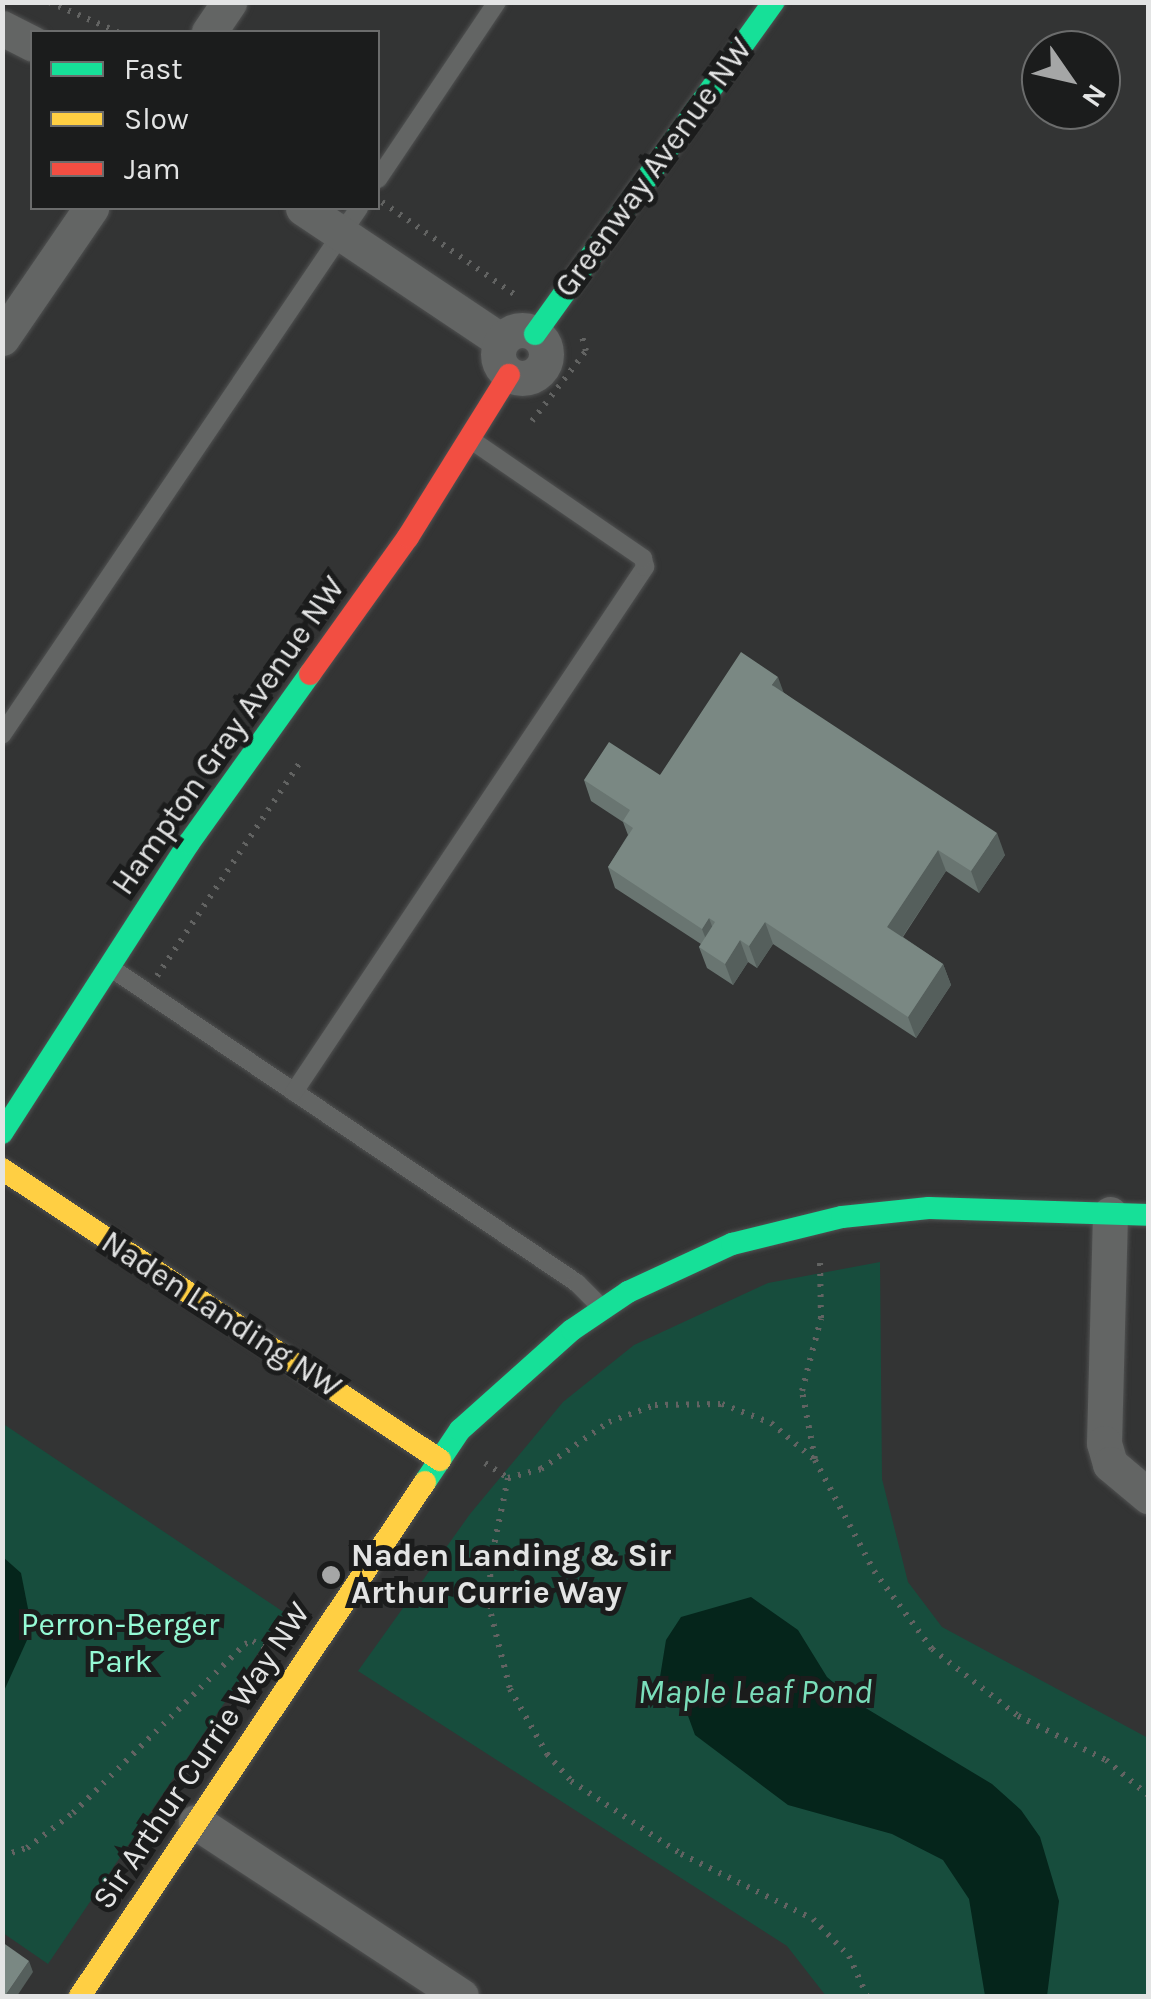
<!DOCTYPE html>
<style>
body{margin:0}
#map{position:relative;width:1151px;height:1999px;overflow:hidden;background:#333434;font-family:Karla,sans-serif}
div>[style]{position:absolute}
.green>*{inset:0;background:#174d3d}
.water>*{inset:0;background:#05251b}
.path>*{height:6px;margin-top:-3px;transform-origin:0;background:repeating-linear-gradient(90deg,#626362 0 2.5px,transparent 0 10.5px)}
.roads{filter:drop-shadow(0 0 2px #505151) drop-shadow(0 0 2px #505151)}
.lane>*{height:18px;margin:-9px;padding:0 9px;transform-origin:9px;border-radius:9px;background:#636564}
.street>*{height:35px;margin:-17.5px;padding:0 17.5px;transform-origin:17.5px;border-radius:17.5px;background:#636564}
.street>.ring{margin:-17.5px;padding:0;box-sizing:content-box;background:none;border:35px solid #636564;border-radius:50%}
.fast>*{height:22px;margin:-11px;padding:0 11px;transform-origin:11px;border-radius:11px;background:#16e098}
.slow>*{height:22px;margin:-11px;padding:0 11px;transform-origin:11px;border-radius:11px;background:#ffcf43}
.jam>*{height:22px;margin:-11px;padding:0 11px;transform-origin:11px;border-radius:11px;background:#f24e42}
.wall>*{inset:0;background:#697571}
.shaded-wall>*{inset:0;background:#555f5c}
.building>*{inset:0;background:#7a8883}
.dots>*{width:28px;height:28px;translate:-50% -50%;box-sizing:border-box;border:5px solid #1b1c1c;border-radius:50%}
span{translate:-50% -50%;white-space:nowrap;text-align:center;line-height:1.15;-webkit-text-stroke:10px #1b1c1c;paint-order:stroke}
.street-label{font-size:32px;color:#e3e4e4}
.poi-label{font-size:32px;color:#e3e4e4;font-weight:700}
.left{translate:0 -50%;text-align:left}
.park-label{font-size:32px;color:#95fad5}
.water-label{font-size:35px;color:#7adeba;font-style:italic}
.frame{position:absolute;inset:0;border:5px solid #e3e4e4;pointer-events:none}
.legend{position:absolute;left:30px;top:30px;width:350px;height:180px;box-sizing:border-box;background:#1b1c1c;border:2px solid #6b6c6c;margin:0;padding:12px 18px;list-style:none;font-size:30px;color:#e3e4e4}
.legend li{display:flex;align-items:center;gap:20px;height:50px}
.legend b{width:50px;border:2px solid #6b6c6c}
.north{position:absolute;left:1021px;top:30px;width:100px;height:100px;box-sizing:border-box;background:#1b1c1c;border:2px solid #6b6c6c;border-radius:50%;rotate:124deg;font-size:28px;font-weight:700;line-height:40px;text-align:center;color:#e3e4e4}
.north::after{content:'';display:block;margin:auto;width:35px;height:45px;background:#a5a6a6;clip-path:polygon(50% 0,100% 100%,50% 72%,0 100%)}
</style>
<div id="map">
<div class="green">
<div style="clip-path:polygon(880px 1262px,882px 1479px,908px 1582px,942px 1627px,1148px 1738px,1148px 1996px,826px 1996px,787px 1946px,358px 1671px,470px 1514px,563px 1402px,634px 1345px,768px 1283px)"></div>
<div style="clip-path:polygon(2px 1423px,285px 1613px,48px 1964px,3px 1933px)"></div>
</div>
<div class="water">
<div style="clip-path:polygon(3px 1557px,21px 1573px,32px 1629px,3px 1693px)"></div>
<div style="clip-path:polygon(751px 1597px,798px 1630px,827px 1677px,859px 1704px,992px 1784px,1021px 1810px,1040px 1837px,1059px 1901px,1047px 1996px,985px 1996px,969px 1899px,943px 1860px,892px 1834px,788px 1805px,695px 1735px,680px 1694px,660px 1677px,666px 1640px,681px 1617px)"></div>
</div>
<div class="path">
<div style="left:49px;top:2px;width:75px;rotate:23.5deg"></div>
<div style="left:382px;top:202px;width:161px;rotate:34.9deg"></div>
<div style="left:532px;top:421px;width:88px;rotate:-52.4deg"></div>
<div style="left:586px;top:351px;width:16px;rotate:-105deg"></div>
<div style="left:157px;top:976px;width:257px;rotate:-56.2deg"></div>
<div style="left:815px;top:1459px;width:69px;rotate:-100.8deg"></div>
<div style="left:802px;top:1391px;width:75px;rotate:-75.4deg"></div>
<div style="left:821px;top:1318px;width:57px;rotate:-91deg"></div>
<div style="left:485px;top:1463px;width:27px;rotate:33deg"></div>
<div style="left:508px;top:1478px;width:34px;rotate:-15deg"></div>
<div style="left:541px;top:1469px;width:83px;rotate:-34.7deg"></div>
<div style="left:609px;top:1422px;width:49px;rotate:-20.3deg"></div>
<div style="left:655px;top:1405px;width:67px;rotate:-0.9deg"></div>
<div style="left:722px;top:1404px;width:53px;rotate:21.2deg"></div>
<div style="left:771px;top:1423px;width:57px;rotate:40.1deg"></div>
<div style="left:815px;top:1460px;width:126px;rotate:62deg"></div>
<div style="left:874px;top:1571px;width:97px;rotate:53.4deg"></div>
<div style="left:932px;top:1649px;width:109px;rotate:37.9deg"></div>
<div style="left:1018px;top:1716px;width:98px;rotate:26.6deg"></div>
<div style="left:1106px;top:1760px;width:55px;rotate:39.8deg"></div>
<div style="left:508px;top:1478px;width:88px;rotate:101.8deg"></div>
<div style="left:490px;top:1564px;width:50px;rotate:88.9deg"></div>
<div style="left:491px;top:1614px;width:77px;rotate:75.8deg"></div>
<div style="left:510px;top:1689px;width:75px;rotate:60.4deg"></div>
<div style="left:547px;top:1754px;width:36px;rotate:48deg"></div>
<div style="left:571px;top:1781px;width:132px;rotate:33.6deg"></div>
<div style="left:681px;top:1854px;width:147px;rotate:26.2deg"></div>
<div style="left:813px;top:1919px;width:52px;rotate:45.8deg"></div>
<div style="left:849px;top:1956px;width:44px;rotate:65.8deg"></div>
<div style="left:2px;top:1856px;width:26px;rotate:-18deg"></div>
<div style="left:27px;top:1848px;width:58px;rotate:-37.3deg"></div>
<div style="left:73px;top:1813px;width:241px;rotate:-44.5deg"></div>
<div style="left:245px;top:1644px;width:9px;rotate:-21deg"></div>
<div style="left:253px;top:1641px;width:14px;rotate:30deg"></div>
</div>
<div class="roads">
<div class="lane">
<div style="left:378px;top:179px;width:213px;rotate:-56.1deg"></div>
<div style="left:2px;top:735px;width:637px;rotate:-55.89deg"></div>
<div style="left:111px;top:968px;width:562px;rotate:34.06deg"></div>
<div style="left:577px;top:1283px;width:31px;rotate:45deg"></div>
<div style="left:294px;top:1092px;width:632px;rotate:-56.23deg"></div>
<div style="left:645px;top:567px;width:9px;rotate:-103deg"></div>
<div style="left:643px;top:558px;width:205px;rotate:-145.5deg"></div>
</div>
<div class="street">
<div style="left:2px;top:28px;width:34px;rotate:27deg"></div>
<div style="left:209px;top:32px;width:36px;rotate:-56deg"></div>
<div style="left:303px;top:208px;width:239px;rotate:33.8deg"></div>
<div class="ring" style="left:498px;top:330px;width:13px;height:13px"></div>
<div style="left:2px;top:338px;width:158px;rotate:-55.6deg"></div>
<div style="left:1110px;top:1214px;width:229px;rotate:91.5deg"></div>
<div style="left:1104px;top:1443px;width:22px;rotate:74deg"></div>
<div style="left:1110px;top:1464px;width:50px;rotate:40.1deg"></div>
<div style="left:196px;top:1822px;width:317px;rotate:33.3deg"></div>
</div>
<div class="fast">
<div style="left:535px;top:334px;width:409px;rotate:-54.3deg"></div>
<div style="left:2px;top:1133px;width:345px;rotate:-57.2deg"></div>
<div style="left:189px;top:843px;width:208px;rotate:-54.4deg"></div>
<div style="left:425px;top:1482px;width:63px;rotate:-56.1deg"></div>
<div style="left:460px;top:1430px;width:150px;rotate:-41.8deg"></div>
<div style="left:572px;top:1330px;width:68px;rotate:-34.2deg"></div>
<div style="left:628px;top:1292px;width:115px;rotate:-24.8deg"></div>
<div style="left:732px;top:1244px;width:113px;rotate:-13.8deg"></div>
<div style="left:842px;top:1217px;width:87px;rotate:-5.9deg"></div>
<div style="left:929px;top:1208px;width:219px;rotate:1.8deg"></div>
</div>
<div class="slow">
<div style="left:2px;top:1169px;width:526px;rotate:33.6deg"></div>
<div style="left:80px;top:1996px;width:619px;rotate:-56.13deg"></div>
</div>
<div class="jam">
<div style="left:310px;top:674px;width:168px;rotate:-54.4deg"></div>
<div style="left:408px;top:537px;width:191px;rotate:-58.1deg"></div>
</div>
</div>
<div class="wall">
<div style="clip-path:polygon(783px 692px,1005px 855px,979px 893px,946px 871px,903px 937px,943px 964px,951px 985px,916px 1038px,773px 944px,757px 968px,748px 962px,733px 985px,707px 968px,699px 947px,701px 944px,615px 888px,608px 867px,628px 835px,623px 822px,591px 801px,584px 780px,660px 775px)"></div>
</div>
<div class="shaded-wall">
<div style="clip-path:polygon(778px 677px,786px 699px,772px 685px)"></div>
<div style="clip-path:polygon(997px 833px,1005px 855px,979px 893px,971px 871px)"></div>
<div style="clip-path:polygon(938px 850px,946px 871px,895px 948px,887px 927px)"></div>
<div style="clip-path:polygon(709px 918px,717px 940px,710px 950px,702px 929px)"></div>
<div style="clip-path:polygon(765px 922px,773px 944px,757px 968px,749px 946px)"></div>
<div style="clip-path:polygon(740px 940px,748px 962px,733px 985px,725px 964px)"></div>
<div style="clip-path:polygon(943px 964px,951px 985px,916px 1038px,908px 1017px)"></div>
<div style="clip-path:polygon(29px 1961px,33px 1972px,17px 1996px,5px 1996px)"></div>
</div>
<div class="building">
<div style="clip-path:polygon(741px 652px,778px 677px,772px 685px,997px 833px,971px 871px,938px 850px,887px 927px,943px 964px,908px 1017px,765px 922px,749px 946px,740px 940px,725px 964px,699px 947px,715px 922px,709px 918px,702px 929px,608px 867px,633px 828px,623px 821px,630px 810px,584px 780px,609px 742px,660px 775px)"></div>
<div style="clip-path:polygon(2px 1942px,29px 1961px,5px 1996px,2px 1996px)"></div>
</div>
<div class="dots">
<div style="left:331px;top:1575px;background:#a5a6a6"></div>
</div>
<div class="street-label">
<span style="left:654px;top:168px;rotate:-54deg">Greenway Avenue NW</span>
<span style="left:229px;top:736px;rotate:-55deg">Hampton Gray Avenue NW</span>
<span style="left:221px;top:1315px;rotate:33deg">Naden Landing NW</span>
<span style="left:202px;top:1756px;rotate:-56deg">Sir Arthur Currie Way NW</span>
</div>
<div class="poi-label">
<span class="left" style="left:351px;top:1575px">Naden Landing &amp; Sir<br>Arthur Currie Way</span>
</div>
<div class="park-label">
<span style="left:120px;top:1644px">Perron-Berger<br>Park</span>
</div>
<div class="water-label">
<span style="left:755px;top:1692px">Maple Leaf Pond</span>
</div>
<div class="frame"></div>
<ul class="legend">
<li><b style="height:12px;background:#16e098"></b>Fast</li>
<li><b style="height:12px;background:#ffcf43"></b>Slow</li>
<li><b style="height:12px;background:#f24e42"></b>Jam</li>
</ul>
<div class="north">N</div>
</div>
